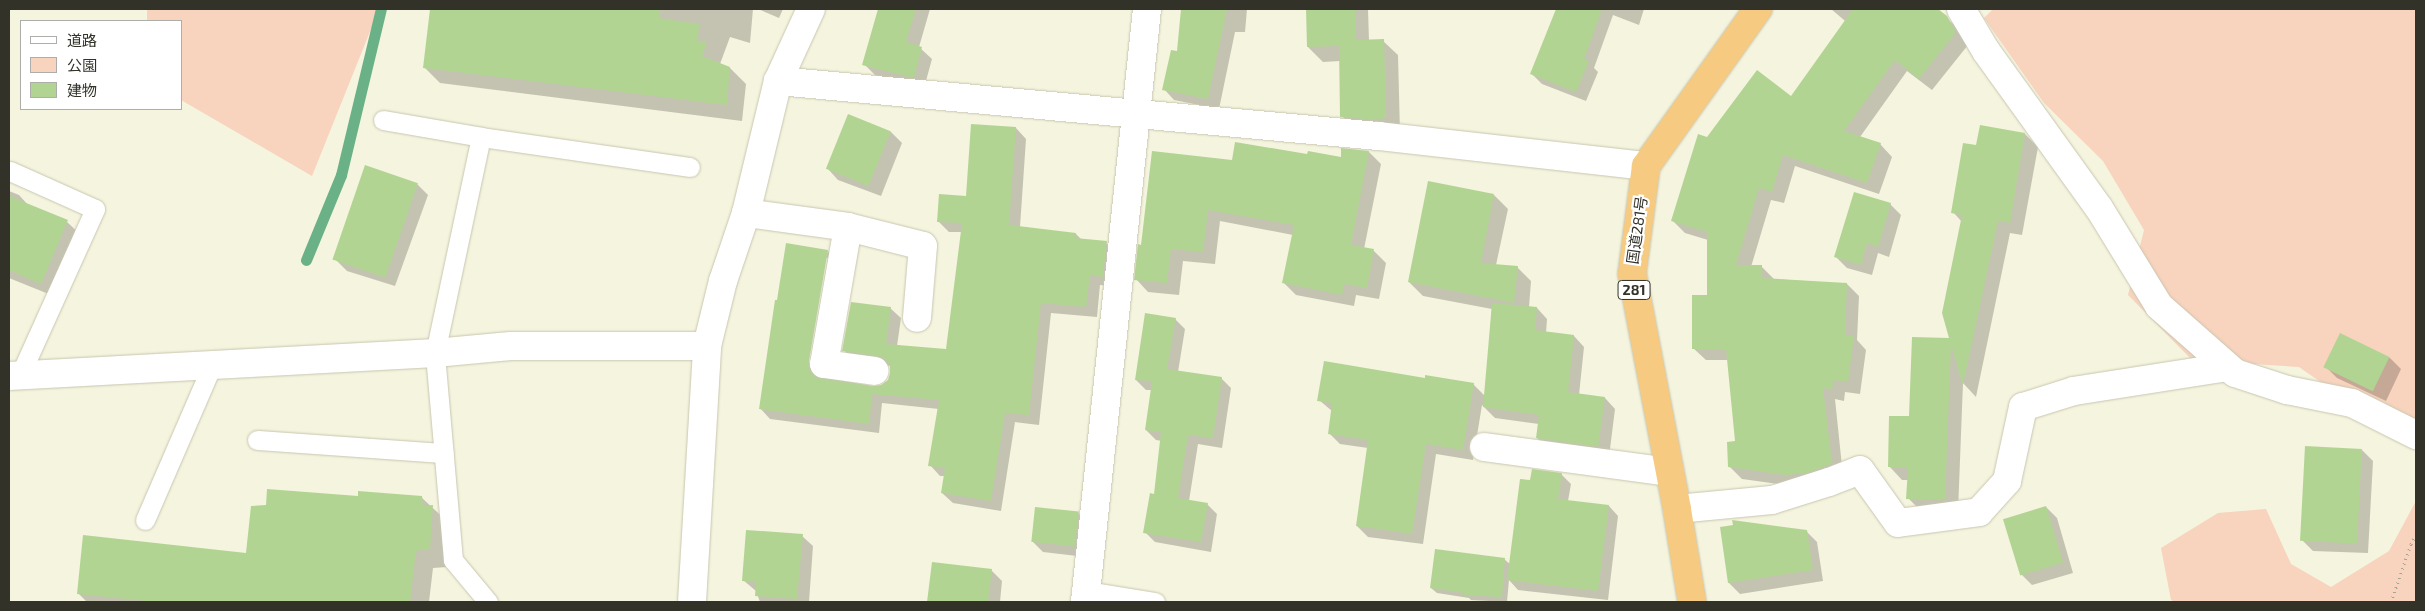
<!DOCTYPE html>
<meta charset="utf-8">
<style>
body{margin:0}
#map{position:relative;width:2425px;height:611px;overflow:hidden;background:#f5f4de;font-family:"Exo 2","Noto Sans JP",sans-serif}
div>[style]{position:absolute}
.green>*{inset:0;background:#f8d3bd}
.shadow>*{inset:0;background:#0003}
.stream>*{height:11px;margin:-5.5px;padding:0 5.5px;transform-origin:5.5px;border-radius:5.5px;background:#6bb187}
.building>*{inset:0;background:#b2d493;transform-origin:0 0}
.path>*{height:3px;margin-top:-1.5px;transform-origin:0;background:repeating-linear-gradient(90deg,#a5a494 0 1px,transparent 0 5px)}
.roads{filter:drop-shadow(0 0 1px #c8c6b1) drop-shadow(0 0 1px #c8c6b1)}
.service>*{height:19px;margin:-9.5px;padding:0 9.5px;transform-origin:9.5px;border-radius:9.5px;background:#fff}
.minor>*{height:28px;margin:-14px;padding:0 14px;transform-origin:14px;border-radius:14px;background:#fff}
.tertiary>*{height:28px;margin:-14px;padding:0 14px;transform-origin:14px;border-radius:14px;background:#fff}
.trunk>*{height:28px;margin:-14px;padding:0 14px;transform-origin:14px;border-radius:14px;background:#f6ca80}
span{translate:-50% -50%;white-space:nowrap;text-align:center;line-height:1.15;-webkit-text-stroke:4.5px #fff;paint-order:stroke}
.shield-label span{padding:1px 4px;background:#fff;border:1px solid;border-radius:4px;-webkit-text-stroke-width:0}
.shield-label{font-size:14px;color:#323229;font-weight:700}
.street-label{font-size:15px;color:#323229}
.frame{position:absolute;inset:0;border:10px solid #323229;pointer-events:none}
.legend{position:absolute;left:20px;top:20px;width:162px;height:90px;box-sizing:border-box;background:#fff;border:1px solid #adada9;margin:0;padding:6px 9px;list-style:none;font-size:15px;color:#323229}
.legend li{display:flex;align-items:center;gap:10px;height:25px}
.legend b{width:25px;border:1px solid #adada9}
</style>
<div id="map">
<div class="green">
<div style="clip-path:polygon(147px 9px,379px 9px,312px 176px,181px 100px,181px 21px,147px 21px)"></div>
<div style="clip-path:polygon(1993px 9px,2416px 9px,2416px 435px,2398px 436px,2299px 367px,2192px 360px,2128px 295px,2144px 230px,2103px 161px,2044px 103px,1984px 18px)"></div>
<div style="clip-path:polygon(2416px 501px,2416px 602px,2176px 602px,2171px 600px,2161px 548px,2218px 513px,2266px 509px,2291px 564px,2331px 587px,2389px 551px)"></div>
</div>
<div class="shadow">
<div style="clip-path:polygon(431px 9px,753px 9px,750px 43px,730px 37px,720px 64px,730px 68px,746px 84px,742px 121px,440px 83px,424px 67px)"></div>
<div style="clip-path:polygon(758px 9px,783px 9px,779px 18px)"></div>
<div style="clip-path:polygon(880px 9px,930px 9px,919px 47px,932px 59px,924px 88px,875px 75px,864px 64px)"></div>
<div style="clip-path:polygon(1182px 9px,1247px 9px,1245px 32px,1235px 32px,1219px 109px,1174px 100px,1164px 89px,1178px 52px)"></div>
<div style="clip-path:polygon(1308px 9px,1368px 9px,1369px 41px,1383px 41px,1398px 55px,1400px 133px,1357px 131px,1342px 116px,1340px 61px,1323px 62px,1308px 47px)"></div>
<div style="clip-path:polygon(1558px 9px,1644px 9px,1639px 25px,1613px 15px,1594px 68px,1598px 72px,1586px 101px,1542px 84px,1532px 74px)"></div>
<div style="clip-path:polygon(1831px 9px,1886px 9px,1864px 37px)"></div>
<div style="clip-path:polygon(1917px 9px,1936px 9px,1959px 29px,1968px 45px,1932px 90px,1907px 71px,1860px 137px,1880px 144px,1892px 157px,1879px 194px,1795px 166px,1784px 203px,1771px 200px,1751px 267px,1762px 267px,1774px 279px,1847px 284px,1859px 296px,1857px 340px,1866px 350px,1860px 394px,1845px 392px,1844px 401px,1835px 399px,1843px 476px,1799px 487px,1742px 479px,1730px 467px,1737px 442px,1728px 360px,1706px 360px,1693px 348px,1708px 297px,1708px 240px,1685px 233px,1673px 221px,1707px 138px,1791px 97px,1831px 88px)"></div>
<div style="clip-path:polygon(849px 115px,891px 132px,902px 143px,881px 196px,838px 180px,828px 169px)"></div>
<div style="clip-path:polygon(evenodd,1016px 128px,1026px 139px,1020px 227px,1076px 234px,1082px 240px,1106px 243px,1117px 253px,1113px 286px,1100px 285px,1097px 317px,1051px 313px,1039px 425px,1015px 422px,1001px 511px,953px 503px,942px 493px,945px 476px,940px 476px,930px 465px,939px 409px,882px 403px,879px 433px,770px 419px,760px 408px,828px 251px,838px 261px,819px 372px,819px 380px,873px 388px,882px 386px,889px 381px,892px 373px,891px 366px,854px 361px,844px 350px,890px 308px,901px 318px,897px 346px,948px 351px,962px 232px,949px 232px,938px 221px,967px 197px,1016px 128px,825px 258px,828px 258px,809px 368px,806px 367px,825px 258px)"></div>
<div style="clip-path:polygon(2025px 134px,2038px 147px,2022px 235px,2010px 233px,1976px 397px,1963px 383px,1958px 512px,1921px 511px,1908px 498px,1909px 480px,1902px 480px,1889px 466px,1910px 417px,1951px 339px,1962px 222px,1953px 212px,1977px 147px)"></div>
<div style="clip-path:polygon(1369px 152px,1381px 164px,1364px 249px,1374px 251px,1386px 263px,1379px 299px,1356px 295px,1354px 306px,1296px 295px,1284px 283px,1293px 235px,1220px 221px,1215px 264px,1183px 261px,1179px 295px,1148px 292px,1136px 279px,1142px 246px,1233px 162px,1308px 156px,1343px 158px)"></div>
<div style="clip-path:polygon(417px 184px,428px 195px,395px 286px,347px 271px,336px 260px)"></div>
<div style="clip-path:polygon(9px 191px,19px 195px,29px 206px,67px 222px,82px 236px,56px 297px,9px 278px)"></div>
<div style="clip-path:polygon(1494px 195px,1508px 209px,1496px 265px,1517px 267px,1531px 281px,1529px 307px,1537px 308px,1547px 319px,1546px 333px,1574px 336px,1584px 347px,1579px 395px,1605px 398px,1615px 409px,1609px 457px,1548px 448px,1537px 438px,1539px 424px,1495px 418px,1482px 405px,1473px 460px,1436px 454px,1423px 544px,1368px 537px,1357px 526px,1368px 448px,1340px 444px,1329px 433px,1332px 411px,1319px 400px,1426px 379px,1473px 384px,1485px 396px,1492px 309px,1423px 296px,1409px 282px)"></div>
<div style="clip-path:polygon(1890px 204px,1901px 215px,1889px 257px,1878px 253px,1872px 275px,1847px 268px,1836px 257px)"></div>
<div style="clip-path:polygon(1175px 319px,1185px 329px,1178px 372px,1221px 378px,1231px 388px,1222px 448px,1198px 444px,1189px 501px,1207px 504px,1217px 514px,1211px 552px,1155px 542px,1145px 532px,1155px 495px,1162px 441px,1156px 440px,1146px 430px,1152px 390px,1146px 390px,1136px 380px)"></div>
<div style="clip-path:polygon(2341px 335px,2390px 358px,2401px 369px,2386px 401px,2337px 378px,2326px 367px)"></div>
<div style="clip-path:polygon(2362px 450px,2373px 461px,2368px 553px,2313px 551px,2302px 540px)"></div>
<div style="clip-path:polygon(1561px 474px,1571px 484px,1568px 501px,1609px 506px,1618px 516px,1608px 600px,1518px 590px,1509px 580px,1507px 602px,1471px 600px,1469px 598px,1437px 593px,1431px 588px,1504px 559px,1511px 565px,1531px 481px)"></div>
<div style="clip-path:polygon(421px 497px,450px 524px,447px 567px,433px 568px,429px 602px,87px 602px,78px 593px,247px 554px,359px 498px)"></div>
<div style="clip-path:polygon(2046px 507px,2057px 518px,2073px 573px,2032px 585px,2021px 574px)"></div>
<div style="clip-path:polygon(1078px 513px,1089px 524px,1086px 557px,1043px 552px,1032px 541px)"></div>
<div style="clip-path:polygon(1721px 528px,1806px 531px,1817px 542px,1823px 581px,1740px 594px,1729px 583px)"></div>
<div style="clip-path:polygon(802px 536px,813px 546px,809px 602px,760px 602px,756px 591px,743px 580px)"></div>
<div style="clip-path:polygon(933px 564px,991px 570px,1002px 581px,1000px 602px,929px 602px)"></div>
</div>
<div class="stream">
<div style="left:306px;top:260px;width:92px;rotate:-67.6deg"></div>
<div style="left:341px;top:175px;width:171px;rotate:-76.5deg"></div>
</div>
<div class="building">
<div style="clip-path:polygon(430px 9px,660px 9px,659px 18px,699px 24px,698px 41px,707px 42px,702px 56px,730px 67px,727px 105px,423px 68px)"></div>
<div style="clip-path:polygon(878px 9px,916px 9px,906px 42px,922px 47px,914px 78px,862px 65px)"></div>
<div style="clip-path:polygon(1181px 9px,1227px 9px,1208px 99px,1162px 90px,1171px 50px,1177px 51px)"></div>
<div style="clip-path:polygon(1306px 9px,1355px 9px,1356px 40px,1384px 39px,1386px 118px,1375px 120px,1340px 117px,1339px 46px,1307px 47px)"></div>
<div style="clip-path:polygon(1556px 9px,1602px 9px,1584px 59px,1589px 61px,1576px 92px,1530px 74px)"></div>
<div style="clip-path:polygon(1853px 9px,1938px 9px,1947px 16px,1956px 32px,1919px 79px,1895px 60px,1844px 131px,1881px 143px,1867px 183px,1783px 155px,1772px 192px,1759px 188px,1736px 265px,1762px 265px,1762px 278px,1847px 283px,1845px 335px,1854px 336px,1848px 382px,1834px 380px,1832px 389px,1823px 388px,1832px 464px,1807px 473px,1786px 475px,1728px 467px,1727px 442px,1735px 441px,1726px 349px,1692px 349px,1692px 295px,1707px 295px,1707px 232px,1671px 221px,1698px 134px,1707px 137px,1757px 70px,1791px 96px)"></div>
<div style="left:848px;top:114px;width:46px;height:59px;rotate:22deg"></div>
<div style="clip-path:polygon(971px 124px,1016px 127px,1009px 225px,1076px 233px,1075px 238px,1107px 241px,1103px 277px,1090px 275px,1086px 307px,1041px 303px,1029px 415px,1005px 413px,991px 501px,941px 493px,945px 468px,928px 466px,939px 400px,872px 394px,869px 424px,759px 409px,775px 300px,777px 300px,786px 243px,828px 250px,809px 361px,810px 370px,815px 376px,873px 386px,881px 385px,888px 380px,890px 373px,890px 366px,884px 358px,842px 351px,851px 302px,891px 307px,886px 344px,946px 349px,962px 223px,937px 222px,939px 194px,966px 196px)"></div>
<div style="clip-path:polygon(1980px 125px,2025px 133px,2010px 223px,1998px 221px,1963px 385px,1951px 345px,1945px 500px,1906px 499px,1908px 468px,1888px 467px,1889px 416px,1909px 416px,1912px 337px,1949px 338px,1942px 313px,1962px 215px,1951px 213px,1963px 143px,1976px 145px)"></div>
<div style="clip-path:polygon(1235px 142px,1307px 154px,1308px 151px,1341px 157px,1341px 148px,1369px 151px,1351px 245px,1374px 249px,1367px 288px,1344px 284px,1342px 295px,1282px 283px,1294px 225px,1208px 210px,1203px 252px,1171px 249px,1167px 283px,1134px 280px,1138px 244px,1141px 245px,1152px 151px,1232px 160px)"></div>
<div style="left:365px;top:165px;width:56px;height:100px;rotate:19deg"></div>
<div style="clip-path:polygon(1428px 181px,1494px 194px,1481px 263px,1518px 266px,1514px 303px,1408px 282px)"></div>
<div style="clip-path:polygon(1854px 192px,1891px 203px,1878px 247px,1867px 243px,1861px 265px,1834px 257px)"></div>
<div style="clip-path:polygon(9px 196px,68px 220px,41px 284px,9px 270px)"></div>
<div style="clip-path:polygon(1492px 303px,1537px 307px,1535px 330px,1574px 335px,1568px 392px,1605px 397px,1598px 447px,1536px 438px,1539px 415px,1483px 407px)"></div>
<div style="clip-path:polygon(1145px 313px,1176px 318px,1167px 369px,1222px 377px,1213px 438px,1188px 435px,1178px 498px,1208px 503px,1201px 542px,1143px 533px,1150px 493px,1154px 494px,1161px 432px,1145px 430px,1152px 381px,1135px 380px)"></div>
<div style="left:2340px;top:333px;width:55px;height:38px;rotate:26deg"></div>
<div style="clip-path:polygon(1324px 361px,1425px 378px,1425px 375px,1474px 383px,1463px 450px,1426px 444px,1412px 534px,1356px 526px,1368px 440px,1328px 434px,1332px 403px,1317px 401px)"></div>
<div style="left:2305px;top:446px;width:57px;height:95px;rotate:3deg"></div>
<div style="clip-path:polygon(1532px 469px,1562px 473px,1558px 499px,1609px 505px,1598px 591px,1507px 580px,1520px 479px,1530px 480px)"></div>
<div style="clip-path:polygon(267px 489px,358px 496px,358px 491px,422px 496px,423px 506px,433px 505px,430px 549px,416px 551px,410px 602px,156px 602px,77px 594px,83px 535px,246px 553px,251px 506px,266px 505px)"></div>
<div style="left:2046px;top:506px;width:59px;height:45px;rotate:73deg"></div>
<div style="left:1035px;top:507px;width:44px;height:35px;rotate:6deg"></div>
<div style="clip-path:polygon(1732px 520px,1807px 530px,1813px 570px,1728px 583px,1720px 527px,1733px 525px)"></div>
<div style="clip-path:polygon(746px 530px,803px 534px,797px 599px,755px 596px,756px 582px,742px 581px)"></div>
<div style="clip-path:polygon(1435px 549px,1505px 558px,1502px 597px,1464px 595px,1464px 593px,1430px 588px)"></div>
<div style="clip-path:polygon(932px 562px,992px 569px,988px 602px,927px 602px)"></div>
</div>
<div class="path">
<div style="left:2391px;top:602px;width:61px;rotate:-71deg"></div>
<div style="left:2411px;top:544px;width:10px;rotate:-61deg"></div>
</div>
<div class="roads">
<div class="service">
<div style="left:383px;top:120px;width:99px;rotate:9.8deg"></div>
<div style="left:10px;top:171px;width:93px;rotate:24.1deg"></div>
<div style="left:95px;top:209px;width:182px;rotate:114.3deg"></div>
<div style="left:257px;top:440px;width:187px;rotate:4deg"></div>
<div style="left:145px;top:520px;width:169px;rotate:-66.6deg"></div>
<div style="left:1086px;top:591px;width:70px;rotate:9.1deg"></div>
<div style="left:488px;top:602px;width:55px;rotate:-129.8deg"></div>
<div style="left:453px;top:560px;width:208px;rotate:-95deg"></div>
<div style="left:435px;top:353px;width:221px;rotate:-78deg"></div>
<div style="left:481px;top:137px;width:211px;rotate:8.2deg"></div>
</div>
<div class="minor">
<div style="left:1961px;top:9px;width:49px;rotate:59.2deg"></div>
<div style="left:1986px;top:51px;width:193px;rotate:54.3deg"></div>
<div style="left:2099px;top:208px;width:115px;rotate:58.5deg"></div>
<div style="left:2159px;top:306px;width:101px;rotate:41.4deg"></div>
<div style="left:2235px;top:373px;width:55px;rotate:18.1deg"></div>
<div style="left:2287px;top:390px;width:66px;rotate:11.3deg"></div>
<div style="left:2352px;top:403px;width:72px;rotate:26.6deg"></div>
<div style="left:778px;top:81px;width:603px;rotate:5.24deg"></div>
<div style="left:1378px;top:136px;width:270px;rotate:6.4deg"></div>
<div style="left:746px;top:213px;width:103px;rotate:7.8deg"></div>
<div style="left:848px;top:227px;width:77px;rotate:14.2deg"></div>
<div style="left:923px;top:246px;width:72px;rotate:94.8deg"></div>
<div style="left:848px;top:227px;width:139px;rotate:99.9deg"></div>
<div style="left:824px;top:364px;width:51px;rotate:7.8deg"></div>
<div style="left:1484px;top:447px;width:187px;rotate:7.7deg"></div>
<div style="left:1677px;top:509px;width:95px;rotate:-5.4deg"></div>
<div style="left:1772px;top:500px;width:60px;rotate:-17.5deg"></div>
<div style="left:1829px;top:482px;width:33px;rotate:-21deg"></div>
<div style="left:1860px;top:470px;width:65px;rotate:54.4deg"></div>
<div style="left:1898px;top:523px;width:82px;rotate:-7.7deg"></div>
<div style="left:1979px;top:512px;width:42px;rotate:-47.9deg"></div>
<div style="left:2007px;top:481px;width:76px;rotate:-77.8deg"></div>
<div style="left:2023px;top:407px;width:53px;rotate:-17.4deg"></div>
<div style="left:2074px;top:391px;width:155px;rotate:-8.9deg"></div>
<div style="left:1085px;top:602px;width:596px;rotate:-84.03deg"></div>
</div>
<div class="tertiary">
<div style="left:9px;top:376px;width:427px;rotate:-3.1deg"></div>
<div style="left:435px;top:353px;width:76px;rotate:-5.3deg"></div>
<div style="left:511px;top:346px;width:196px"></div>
<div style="left:707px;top:346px;width:67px;rotate:-76.2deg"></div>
<div style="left:723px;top:281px;width:72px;rotate:-71.3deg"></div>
<div style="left:746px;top:213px;width:136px;rotate:-76.4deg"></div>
<div style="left:778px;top:81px;width:79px;rotate:-65.4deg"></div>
<div style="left:692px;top:602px;width:256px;rotate:-86.6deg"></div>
</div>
<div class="trunk">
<div style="left:1692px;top:602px;width:94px;rotate:-99.2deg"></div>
<div style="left:1677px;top:509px;width:239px;rotate:-100.8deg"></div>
<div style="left:1632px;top:274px;width:109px;rotate:-82.6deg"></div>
<div style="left:1646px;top:166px;width:193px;rotate:-54.5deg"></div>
</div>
</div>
<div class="shield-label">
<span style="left:1634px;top:290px">281</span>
</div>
<div class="street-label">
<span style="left:1637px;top:230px;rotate:-82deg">国道281号</span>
</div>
<div class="frame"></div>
<ul class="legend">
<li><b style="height:6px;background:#fff"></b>道路</li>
<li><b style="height:14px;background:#f8d3bd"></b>公園</li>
<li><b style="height:14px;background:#b2d493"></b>建物</li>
</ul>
</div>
